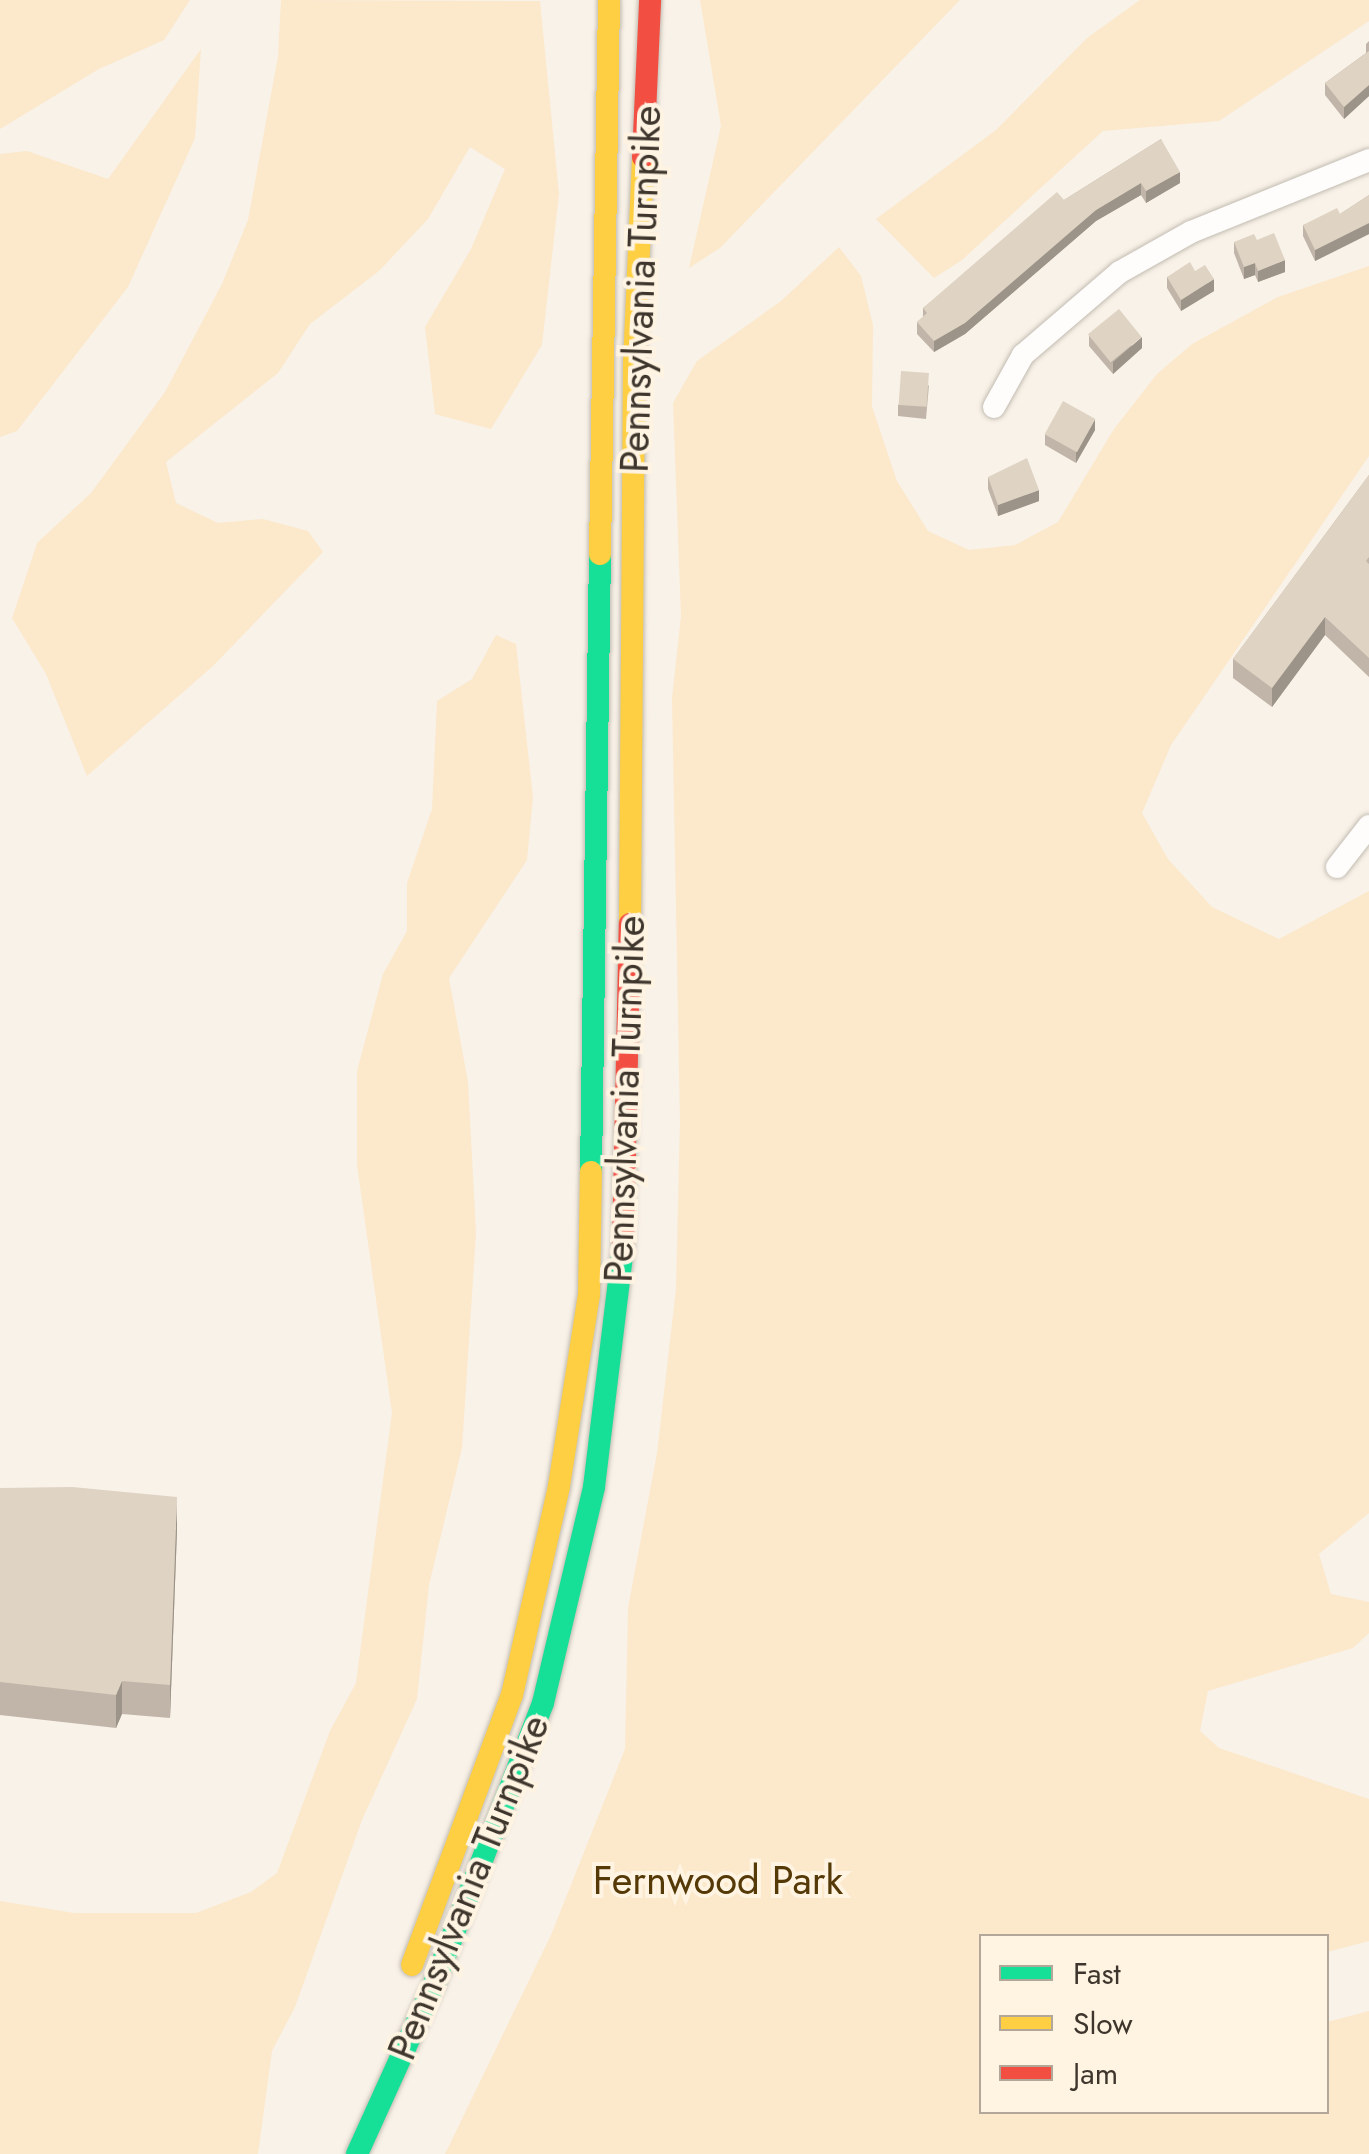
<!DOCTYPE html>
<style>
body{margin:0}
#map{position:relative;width:1369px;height:2154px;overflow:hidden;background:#f9f2e8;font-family:Jost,sans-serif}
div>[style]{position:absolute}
.green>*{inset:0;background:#fce8cb}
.roads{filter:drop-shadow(0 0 2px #c2bcb2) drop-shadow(0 0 2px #c2bcb2)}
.street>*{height:22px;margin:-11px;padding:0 11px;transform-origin:11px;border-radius:11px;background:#fefdfc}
.fast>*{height:22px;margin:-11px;padding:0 11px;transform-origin:11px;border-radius:11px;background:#16e098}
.slow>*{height:22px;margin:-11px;padding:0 11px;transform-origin:11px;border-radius:11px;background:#ffcf43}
.jam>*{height:22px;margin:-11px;padding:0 11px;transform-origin:11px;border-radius:11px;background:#f24e42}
.wall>*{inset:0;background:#c0b5a8}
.shaded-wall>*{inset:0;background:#9c9488}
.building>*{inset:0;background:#dfd3c3;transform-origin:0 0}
span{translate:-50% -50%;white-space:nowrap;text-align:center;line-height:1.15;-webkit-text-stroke:8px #fff3e2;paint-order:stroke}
.street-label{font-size:40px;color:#3e362c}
.park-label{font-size:40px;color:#553907}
.legend{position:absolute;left:979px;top:1934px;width:350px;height:180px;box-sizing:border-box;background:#fff3e2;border:2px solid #b2a799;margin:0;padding:12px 18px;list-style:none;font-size:30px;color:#3e362c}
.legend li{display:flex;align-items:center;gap:20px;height:50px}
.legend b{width:50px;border:2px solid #b2a799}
</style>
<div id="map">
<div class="green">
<div style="clip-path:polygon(0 0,190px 0,164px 40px,99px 69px,0 129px)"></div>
<div style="clip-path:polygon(281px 0,540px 1px,559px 194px,542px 345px,491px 429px,435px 414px,425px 327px,471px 249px,505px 169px,470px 147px,428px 219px,379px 271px,310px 324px,278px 373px,166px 462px,176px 503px,218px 523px,263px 519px,308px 531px,323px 552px,213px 666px,87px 776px,46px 674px,12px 618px,37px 543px,91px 493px,165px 392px,222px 284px,248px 220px,278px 56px)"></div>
<div style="clip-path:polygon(700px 0,960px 0,720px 248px,689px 268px,721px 126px)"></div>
<div style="clip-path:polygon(1140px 0,1369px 0,1369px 21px,1219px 121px,1103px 131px,962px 260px,934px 278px,876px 219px,996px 130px,1087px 38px)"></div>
<div style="clip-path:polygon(201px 49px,195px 138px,128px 287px,17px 431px,0 437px,0 154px,27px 151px,108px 179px)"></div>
<div style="clip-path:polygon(839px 247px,861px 276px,873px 325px,872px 406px,897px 481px,928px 531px,969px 550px,1015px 545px,1058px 522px,1114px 429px,1157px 374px,1192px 344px,1278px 297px,1369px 266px,1369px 456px,1171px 745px,1142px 813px,1168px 859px,1212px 907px,1279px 939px,1369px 891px,1369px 1513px,1319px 1554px,1331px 1594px,1369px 1602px,1369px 1633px,1353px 1648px,1208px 1691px,1200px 1731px,1219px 1748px,1369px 1799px,1369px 1941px,1327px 1952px,1326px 1936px,982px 1936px,982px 2112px,1326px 2112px,1327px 2022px,1369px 2011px,1369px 2154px,445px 2154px,551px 1935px,625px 1749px,628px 1608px,657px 1453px,676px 1289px,680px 1121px,672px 698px,681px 616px,673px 403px,697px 361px,781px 301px)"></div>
<div style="clip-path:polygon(496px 635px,516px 644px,533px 797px,527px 860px,449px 978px,468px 1082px,476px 1233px,462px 1448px,429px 1585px,417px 1699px,362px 1820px,295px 2007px,272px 2051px,258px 2154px,0 2154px,0 1901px,74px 1913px,196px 1913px,251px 1892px,277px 1873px,330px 1731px,356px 1683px,392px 1413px,357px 1165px,357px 1071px,383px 974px,407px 931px,407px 883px,432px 809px,437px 701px,472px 679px)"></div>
</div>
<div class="roads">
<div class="street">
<div style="left:994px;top:407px;width:60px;rotate:-60.9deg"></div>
<div style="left:1023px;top:355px;width:128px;rotate:-40.6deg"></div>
<div style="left:1120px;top:272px;width:81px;rotate:-29.4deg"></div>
<div style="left:1191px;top:232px;width:192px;rotate:-22deg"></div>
<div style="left:1337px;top:867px;width:52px;rotate:-52deg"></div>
</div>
<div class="fast">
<div style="left:591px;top:1172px;width:618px;rotate:-89.17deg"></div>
<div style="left:357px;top:2154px;width:187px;rotate:-65.6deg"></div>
<div style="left:434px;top:1984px;width:301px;rotate:-68.8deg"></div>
<div style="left:543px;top:1703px;width:222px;rotate:-76.7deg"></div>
<div style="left:594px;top:1487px;width:242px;rotate:-83.1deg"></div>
</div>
<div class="slow">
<div style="left:600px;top:554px;width:554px;rotate:-89.07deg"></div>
<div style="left:630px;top:924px;width:560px;rotate:-89.59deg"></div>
<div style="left:634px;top:364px;width:207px;rotate:-87.5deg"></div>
<div style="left:412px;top:1965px;width:288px;rotate:-69.7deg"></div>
<div style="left:512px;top:1695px;width:214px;rotate:-77.3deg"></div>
<div style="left:559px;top:1486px;width:193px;rotate:-81.1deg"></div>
<div style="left:589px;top:1295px;width:123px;rotate:-89.1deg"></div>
</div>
<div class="jam">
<div style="left:643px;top:157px;width:157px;rotate:-87.4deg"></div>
<div style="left:623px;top:1247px;width:323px;rotate:-88.8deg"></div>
</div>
</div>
<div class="wall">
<div style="clip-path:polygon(1369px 41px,1369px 96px,1344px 119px,1325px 95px,1325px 83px,1366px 53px,1366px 44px)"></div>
<div style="clip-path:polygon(1161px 139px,1180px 183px,1146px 203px,1141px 195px,1096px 221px,965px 334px,934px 352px,917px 334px,917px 322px,923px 317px,923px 308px,1064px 200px)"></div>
<div style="clip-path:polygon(1369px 195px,1369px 234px,1315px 261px,1303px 236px,1303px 225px,1340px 214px)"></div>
<div style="clip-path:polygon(1257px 240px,1285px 272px,1258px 282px,1255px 275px,1244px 279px,1234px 253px,1234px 242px)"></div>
<div style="clip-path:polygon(1195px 271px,1214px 291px,1181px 311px,1167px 288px,1167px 277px)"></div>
<div style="clip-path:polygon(1089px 335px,1142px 348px,1113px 374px,1089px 346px)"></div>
<div style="clip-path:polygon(929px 385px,926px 419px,898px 416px,898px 405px)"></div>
<div style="clip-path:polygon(1095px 430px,1076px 463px,1045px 445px,1045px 434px)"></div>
<div style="clip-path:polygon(1369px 475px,1369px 677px,1325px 635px,1272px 707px,1233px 678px,1233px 659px)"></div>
<div style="clip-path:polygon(988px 477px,1039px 501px,998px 516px,988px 489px)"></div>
<div style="clip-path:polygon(0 1488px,177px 1530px,170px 1718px,122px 1714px,116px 1728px,0 1715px)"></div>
</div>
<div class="shaded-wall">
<div style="clip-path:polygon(1369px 85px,1369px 96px,1344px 119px,1344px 107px)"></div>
<div style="clip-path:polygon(1180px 172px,1180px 183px,1146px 203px,1146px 191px)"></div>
<div style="clip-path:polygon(1141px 183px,1141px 195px,1096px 221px,965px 334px,934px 352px,934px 341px,1096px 210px)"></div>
<div style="clip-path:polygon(1369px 223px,1369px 234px,1315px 261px,1315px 250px)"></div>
<div style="clip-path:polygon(1285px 260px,1285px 272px,1258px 282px,1258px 271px)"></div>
<div style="clip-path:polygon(1255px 263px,1255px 275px,1244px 279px,1244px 267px)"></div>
<div style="clip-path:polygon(1214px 279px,1214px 291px,1181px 311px,1181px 300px)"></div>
<div style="clip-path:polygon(1142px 337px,1142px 348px,1113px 374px,1113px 362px)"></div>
<div style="clip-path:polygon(1095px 419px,1095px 430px,1076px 463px,1076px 452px)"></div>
<div style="clip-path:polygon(1039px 490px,1039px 501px,998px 516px,998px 505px)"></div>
<div style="clip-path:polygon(1325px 617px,1325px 635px,1272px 707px,1272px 688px)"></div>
<div style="clip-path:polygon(177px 1497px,177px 1530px,170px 1718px,170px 1685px)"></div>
<div style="clip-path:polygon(122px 1681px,122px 1714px,116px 1728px,116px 1695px)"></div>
</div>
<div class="building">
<div style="clip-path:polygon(1369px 51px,1369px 85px,1344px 107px,1325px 83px)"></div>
<div style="clip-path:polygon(1161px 139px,1180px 172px,1146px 191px,1141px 183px,1096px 210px,965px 323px,934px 341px,917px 322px,927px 313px,923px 308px,1057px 192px,1064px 200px)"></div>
<div style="clip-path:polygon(1369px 195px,1369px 223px,1315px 250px,1303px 225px,1337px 208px,1340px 214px)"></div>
<div style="clip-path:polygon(1274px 233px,1285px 260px,1258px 271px,1255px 263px,1244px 267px,1234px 242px,1254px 234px,1257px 240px)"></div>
<div style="clip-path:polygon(1190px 262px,1195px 271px,1205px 265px,1214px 279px,1181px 300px,1167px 277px)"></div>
<div style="left:1119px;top:309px;width:36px;height:40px;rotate:51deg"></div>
<div style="left:901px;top:371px;width:28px;height:34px;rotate:4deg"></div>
<div style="left:1063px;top:401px;width:37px;height:38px;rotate:29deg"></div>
<div style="clip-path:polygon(1027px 458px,1039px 490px,998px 505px,988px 477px)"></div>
<div style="clip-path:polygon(1369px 475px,1369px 557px,1366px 561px,1369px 564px,1369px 658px,1325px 617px,1272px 688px,1233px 659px)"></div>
<div style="clip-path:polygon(72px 1487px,177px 1497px,170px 1685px,122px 1681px,116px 1695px,0 1682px,0 1488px)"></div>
</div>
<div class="street-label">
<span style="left:640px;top:289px;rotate:-88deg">Pennsylvania Turnpike</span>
<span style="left:624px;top:1099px;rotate:-88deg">Pennsylvania Turnpike</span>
<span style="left:468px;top:1887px;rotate:-68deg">Pennsylvania Turnpike</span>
</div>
<div class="park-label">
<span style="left:718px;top:1880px">Fernwood Park</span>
</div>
<ul class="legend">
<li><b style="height:12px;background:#16e098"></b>Fast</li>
<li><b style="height:12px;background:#ffcf43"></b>Slow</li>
<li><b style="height:12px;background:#f24e42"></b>Jam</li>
</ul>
</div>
